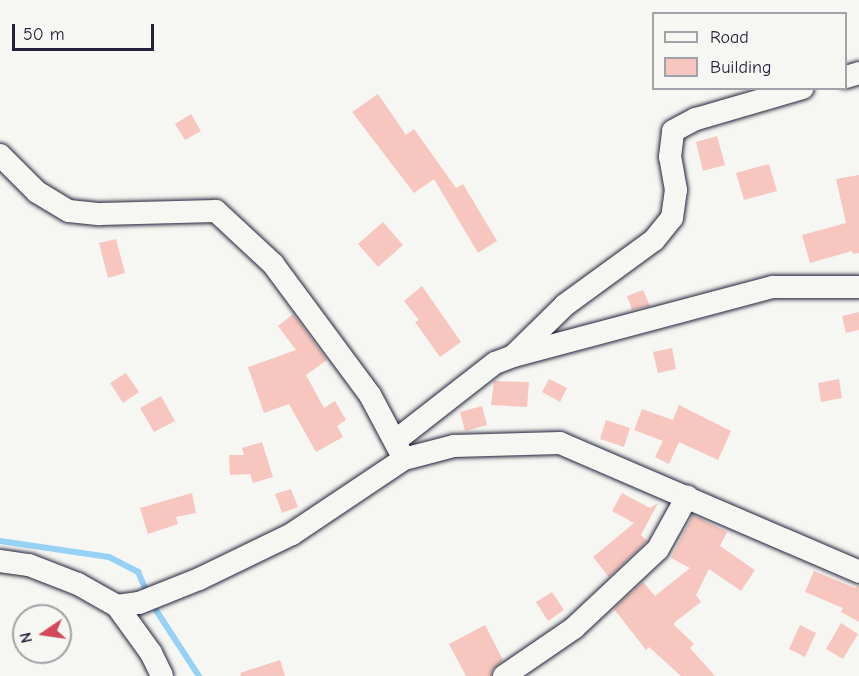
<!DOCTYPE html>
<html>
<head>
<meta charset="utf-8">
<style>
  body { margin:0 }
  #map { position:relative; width:859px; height:676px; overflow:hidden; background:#f6f6f2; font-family:"Comic Neue",sans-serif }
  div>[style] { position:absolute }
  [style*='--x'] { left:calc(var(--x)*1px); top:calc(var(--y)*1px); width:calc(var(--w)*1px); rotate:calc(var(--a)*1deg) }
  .stream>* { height:6px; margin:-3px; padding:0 3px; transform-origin:3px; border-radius:3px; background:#96d1f6 }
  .building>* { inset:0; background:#f7c7bf }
  .roads { filter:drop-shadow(0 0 2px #22223b) drop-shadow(0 0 2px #22223b) }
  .minor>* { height:22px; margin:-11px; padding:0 11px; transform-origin:11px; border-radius:11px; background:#f6f6f2 }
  span { translate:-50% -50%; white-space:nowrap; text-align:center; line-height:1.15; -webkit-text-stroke:5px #f6f6f2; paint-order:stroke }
  .legend { position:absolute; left:652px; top:12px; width:195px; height:78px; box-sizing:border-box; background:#f6f6f2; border:2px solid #a1a1a9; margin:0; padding:8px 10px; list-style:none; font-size:18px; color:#22223b }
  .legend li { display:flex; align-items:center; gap:12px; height:30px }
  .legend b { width:30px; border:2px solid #a1a1a9 }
  .north { position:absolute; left:12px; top:604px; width:60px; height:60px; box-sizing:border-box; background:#f6f6f2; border:2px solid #a1a1a9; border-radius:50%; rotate:257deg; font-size:16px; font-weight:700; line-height:24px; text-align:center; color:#22223b }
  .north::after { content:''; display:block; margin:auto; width:21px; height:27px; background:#d1495b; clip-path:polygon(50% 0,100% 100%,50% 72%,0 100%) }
  .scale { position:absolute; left:12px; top:24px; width:142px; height:27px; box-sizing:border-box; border:3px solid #22223b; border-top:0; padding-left:8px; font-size:18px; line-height:21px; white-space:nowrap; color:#22223b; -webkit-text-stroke:4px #f6f6f2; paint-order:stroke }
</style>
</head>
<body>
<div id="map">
  <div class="stream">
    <div style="--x:0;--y:541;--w:110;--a:8.4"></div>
    <div style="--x:109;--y:557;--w:33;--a:27"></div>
    <div style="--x:138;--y:572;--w:24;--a:66"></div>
    <div style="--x:152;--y:604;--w:86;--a:56.9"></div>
  </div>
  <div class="building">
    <div style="clip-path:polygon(378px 94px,406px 135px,414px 129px,456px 188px,463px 184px,497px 241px,478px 253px,434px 179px,414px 193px,352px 112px)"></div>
    <div style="clip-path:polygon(191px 114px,201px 131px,185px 140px,175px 124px)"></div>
    <div style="clip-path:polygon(717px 136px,725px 165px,703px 171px,696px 142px)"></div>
    <div style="clip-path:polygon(769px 164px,777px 191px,744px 200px,736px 173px)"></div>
    <div style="clip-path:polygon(859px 175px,859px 253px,853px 254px,852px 251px,810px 263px,802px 235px,846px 223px,836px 179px)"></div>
    <div style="clip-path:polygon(383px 222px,403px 245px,378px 267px,358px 244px)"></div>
    <div style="clip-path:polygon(116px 239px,125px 273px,108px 278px,99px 243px)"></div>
    <div style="clip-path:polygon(422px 286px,461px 342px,440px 357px,415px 322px,419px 320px,404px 301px)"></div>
    <div style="clip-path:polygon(643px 290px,650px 306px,632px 310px,627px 296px)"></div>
    <div style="clip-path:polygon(859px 312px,859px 330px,846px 333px,842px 316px)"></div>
    <div style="clip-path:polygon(293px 314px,327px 360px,306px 375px,324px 408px,335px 401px,346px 420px,337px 426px,343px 437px,316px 452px,289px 404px,264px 413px,248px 367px,296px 350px,278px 326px)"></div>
    <div style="clip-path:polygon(672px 348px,676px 369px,658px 373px,653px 352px)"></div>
    <div style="clip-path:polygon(126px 373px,139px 392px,123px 403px,110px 383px)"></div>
    <div style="clip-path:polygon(549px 379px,567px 388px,560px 402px,542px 392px)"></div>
    <div style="clip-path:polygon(839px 379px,842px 398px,821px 402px,818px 383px)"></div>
    <div style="clip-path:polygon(494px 381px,529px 382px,527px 407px,491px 405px)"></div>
    <div style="clip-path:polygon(161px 396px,175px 421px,154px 432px,140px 408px)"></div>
    <div style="clip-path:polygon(679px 405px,731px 431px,718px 460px,679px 442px,669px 464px,655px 457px,663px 441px,634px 430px,642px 409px,673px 420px)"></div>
    <div style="clip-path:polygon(482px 406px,487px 425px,465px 431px,460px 412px)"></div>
    <div style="clip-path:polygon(606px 420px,630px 428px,624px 447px,600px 439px)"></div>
    <div style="clip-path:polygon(262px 442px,273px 477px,253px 483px,250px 474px,230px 475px,229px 455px,244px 455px,242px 448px)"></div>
    <div style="clip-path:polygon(291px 489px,298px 507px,282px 513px,275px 494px)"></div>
    <div style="clip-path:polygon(192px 493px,196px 513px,176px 517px,178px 524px,148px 534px,140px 508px)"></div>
    <div style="clip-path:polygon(622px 493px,650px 508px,658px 503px,641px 535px,647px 541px,609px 577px,593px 557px,634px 523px,612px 511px)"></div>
    <div style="clip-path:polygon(693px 515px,727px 532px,720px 546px,755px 570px,741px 591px,709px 569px,696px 595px,701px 602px,675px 622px,674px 625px,694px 644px,690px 648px,715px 676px,681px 676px,649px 647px,646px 650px,614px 609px,643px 582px,655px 596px,690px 568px,671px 558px)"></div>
    <div style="clip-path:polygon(814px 571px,855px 588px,859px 585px,859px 622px,841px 612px,843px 608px,805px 592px)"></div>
    <div style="clip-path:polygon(552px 592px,564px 610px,548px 621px,536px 602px)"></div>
    <div style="clip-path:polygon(841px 623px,858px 634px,843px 659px,826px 649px)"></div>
    <div style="clip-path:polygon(485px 625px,503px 660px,492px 670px,491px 676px,466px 676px,449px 644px)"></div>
    <div style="clip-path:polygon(800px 625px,816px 633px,805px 657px,789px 649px)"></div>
    <div style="clip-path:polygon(280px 660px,285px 676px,241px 676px,240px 673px)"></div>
  </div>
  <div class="roads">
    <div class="minor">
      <div style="--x:846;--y:77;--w:14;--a:-17"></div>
      <div style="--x:0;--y:155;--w:52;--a:45"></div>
      <div style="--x:37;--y:192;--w:37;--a:31"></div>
      <div style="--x:69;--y:211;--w:31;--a:6"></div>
      <div style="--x:100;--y:214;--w:116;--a:-1.5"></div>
      <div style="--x:216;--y:211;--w:78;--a:42.9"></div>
      <div style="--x:273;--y:264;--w:163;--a:53.5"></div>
      <div style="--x:370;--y:395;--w:72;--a:62"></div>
      <div style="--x:514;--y:355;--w:71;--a:-44.4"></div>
      <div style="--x:565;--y:305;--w:110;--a:-36.1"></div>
      <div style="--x:654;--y:240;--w:28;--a:-51"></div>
      <div style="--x:672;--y:218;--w:28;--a:-82"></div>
      <div style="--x:676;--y:190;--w:34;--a:-100"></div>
      <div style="--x:670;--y:157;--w:26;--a:-83"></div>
      <div style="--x:673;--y:131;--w:26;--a:-28"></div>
      <div style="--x:696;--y:119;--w:111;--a:-16.2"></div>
      <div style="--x:395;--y:441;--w:127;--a:-38"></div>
      <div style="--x:495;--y:363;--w:19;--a:-21"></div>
      <div style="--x:513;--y:356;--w:269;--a:-14.9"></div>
      <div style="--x:773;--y:287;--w:86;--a:0"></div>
      <div style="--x:0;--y:561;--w:29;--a:8"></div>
      <div style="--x:29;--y:565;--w:53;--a:21.2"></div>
      <div style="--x:78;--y:584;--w:45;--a:29.4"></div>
      <div style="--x:117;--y:606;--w:58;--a:54.1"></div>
      <div style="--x:151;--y:653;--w:25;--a:64"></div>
      <div style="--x:117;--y:606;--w:22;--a:-8"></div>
      <div style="--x:139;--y:603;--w:65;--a:-21.8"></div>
      <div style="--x:199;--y:579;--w:103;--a:-25.8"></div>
      <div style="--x:292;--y:534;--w:135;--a:-33.8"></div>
      <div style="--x:404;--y:459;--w:52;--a:-14.6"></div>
      <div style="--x:454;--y:446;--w:106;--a:-1.6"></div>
      <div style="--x:560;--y:443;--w:326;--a:23.3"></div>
      <div style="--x:504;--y:676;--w:85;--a:-34.4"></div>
      <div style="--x:574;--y:628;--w:115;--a:-43.2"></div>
      <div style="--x:658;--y:549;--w:60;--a:-60.9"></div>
    </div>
  </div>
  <ul class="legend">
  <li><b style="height:8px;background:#f6f6f2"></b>Road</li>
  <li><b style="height:16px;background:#f7c7bf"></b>Building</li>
  </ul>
  <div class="north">N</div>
  <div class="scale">50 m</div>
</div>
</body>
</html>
